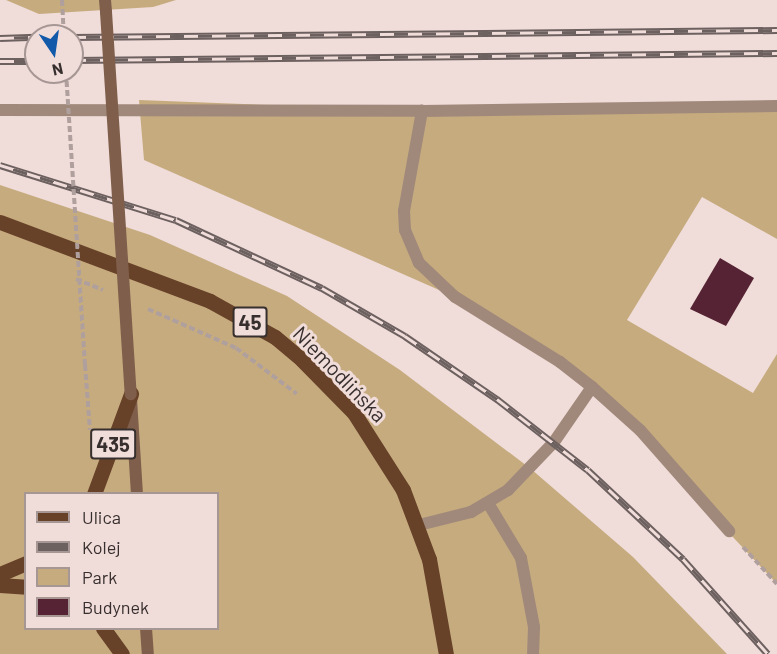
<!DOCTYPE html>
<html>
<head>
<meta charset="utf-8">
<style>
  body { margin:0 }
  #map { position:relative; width:777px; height:654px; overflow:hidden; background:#f0dcd9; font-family:Barlow,sans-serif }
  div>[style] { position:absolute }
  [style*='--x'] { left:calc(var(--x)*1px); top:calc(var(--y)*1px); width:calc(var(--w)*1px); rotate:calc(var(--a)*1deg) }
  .green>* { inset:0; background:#c6ab7f }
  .building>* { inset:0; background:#552334 }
  .path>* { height:4px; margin-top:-2px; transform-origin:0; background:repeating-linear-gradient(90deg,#af9f9d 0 6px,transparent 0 9px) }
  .service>* { height:12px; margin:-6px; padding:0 6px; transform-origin:6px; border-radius:6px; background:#a0897b }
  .minor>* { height:12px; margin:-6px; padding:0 6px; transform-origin:6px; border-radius:6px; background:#a0897b }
  .secondary>* { height:12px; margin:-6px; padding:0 6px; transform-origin:6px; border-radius:6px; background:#7f5f4b }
  .primary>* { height:15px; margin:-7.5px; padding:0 7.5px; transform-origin:7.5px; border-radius:7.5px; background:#674128 }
  .rail>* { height:7px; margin-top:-3.5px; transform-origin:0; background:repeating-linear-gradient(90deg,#f0dcd9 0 14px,#6d6160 0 28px); box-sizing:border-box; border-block:2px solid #6d6160 }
  .path-bridge>* { height:4px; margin-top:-2px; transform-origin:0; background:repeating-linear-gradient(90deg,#af9f9d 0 6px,transparent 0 9px) }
  .secondary-bridge>* { height:12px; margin:-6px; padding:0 6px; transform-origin:6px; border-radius:6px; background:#7f5f4b }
  span { translate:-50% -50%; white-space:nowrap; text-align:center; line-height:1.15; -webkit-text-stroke:6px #f0dcd9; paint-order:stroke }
  .shield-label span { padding:2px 4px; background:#f0dcd9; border:2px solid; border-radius:4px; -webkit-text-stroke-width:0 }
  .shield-label { font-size:20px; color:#372f2e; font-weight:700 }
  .street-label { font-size:21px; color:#372f2e }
  .legend { position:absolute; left:24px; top:492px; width:195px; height:138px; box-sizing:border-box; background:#f0dcd9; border:2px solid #a69795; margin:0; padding:8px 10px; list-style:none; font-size:18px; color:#372f2e }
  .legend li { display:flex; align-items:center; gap:12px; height:30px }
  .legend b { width:30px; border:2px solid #a69795 }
  .north { position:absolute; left:24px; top:24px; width:60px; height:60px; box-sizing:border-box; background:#f0dcd9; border:2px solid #a69795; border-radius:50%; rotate:167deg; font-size:16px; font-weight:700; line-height:24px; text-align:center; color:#372f2e }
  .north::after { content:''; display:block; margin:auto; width:21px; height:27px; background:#1359a9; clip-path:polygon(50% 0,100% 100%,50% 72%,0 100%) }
</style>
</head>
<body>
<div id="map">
  <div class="green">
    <div style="clip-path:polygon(6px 0,176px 0,153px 7px,39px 14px)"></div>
    <div style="clip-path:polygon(139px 100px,422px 111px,777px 106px,777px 239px,702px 197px,627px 320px,753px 393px,777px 354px,777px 584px,592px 387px,455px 297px,144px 160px)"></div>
    <div style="clip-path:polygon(evenodd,0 185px,150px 235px,287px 296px,400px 370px,531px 469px,633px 557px,727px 654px,0 654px,0 185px,26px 494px,218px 494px,218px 628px,26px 628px,26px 494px)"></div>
  </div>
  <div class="building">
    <div style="clip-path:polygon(720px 258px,754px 278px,726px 326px,690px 309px)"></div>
  </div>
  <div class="path">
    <div style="--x:62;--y:0;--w:36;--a:87"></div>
    <div style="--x:76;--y:279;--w:29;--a:22"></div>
    <div style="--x:148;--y:309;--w:96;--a:23.9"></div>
    <div style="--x:236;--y:348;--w:76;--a:37"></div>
    <div style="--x:85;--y:365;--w:65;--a:85.6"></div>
    <div style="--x:743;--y:547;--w:50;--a:47.4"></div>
  </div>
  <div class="service">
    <div style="--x:592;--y:387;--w:64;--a:41.9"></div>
    <div style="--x:640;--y:430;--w:135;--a:48.6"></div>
    <div style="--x:488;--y:503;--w:64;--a:59"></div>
    <div style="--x:521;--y:558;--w:70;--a:79.3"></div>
    <div style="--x:534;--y:627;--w:27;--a:92"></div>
  </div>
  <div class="minor">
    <div style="--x:0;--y:110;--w:422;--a:0.1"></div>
    <div style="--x:419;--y:525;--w:54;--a:-14"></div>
    <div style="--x:471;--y:512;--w:43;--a:-30.7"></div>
    <div style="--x:508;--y:490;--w:66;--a:-46.2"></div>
    <div style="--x:554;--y:442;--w:67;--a:-55.4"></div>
    <div style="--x:592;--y:387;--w:41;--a:-142"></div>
    <div style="--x:560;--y:362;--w:123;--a:-148.2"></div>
    <div style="--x:455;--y:297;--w:50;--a:-136.6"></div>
    <div style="--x:419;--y:263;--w:36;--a:-113"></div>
    <div style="--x:405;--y:230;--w:19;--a:-93"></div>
    <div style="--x:404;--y:211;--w:102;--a:-79.8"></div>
    <div style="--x:422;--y:111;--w:355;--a:-0.8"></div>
  </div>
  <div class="secondary">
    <div style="--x:105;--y:0;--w:12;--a:85"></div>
    <div style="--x:131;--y:399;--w:95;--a:86.4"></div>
    <div style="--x:146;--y:628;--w:26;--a:86"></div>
  </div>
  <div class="primary">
    <div style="--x:0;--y:222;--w:224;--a:20.6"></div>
    <div style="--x:210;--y:301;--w:74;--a:29"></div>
    <div style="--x:275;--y:337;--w:35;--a:40"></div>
    <div style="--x:302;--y:360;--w:74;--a:45.5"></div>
    <div style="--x:354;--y:413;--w:91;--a:57.5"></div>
    <div style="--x:403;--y:490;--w:74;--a:69.4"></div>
    <div style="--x:429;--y:559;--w:97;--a:79.9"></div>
    <div style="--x:94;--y:494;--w:107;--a:-69.7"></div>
    <div style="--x:0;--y:574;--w:28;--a:-23"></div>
    <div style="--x:0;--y:585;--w:26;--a:4"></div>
    <div style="--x:103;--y:628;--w:32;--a:54"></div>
  </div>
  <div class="rail">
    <div style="--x:72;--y:37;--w:705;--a:-0.57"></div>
    <div style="--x:0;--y:38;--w:36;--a:-2"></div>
    <div style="--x:72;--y:60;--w:705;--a:-0.57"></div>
    <div style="--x:0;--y:61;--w:36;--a:0"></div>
    <div style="--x:0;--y:165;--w:184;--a:17.4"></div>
    <div style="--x:176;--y:220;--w:161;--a:25"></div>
    <div style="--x:322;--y:288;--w:96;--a:30"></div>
    <div style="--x:405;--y:336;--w:112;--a:34.4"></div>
    <div style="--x:497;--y:399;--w:115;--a:38"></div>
    <div style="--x:588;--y:470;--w:130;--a:43.1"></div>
    <div style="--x:683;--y:559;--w:127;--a:48.2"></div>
  </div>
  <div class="path-bridge">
    <div style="--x:66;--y:72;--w:294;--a:86.3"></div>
  </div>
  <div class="secondary-bridge">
    <div style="--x:106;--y:12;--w:383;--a:86.3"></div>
  </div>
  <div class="shield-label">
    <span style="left:250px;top:322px">45</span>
    <span style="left:113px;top:444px">435</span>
  </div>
  <div class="street-label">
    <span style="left:340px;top:374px;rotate:46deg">Niemodlińska</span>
  </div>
  <ul class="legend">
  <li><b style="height:8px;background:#674128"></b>Ulica</li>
  <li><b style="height:8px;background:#6d6160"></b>Kolej</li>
  <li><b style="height:16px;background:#c6ab7f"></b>Park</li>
  <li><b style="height:16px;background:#552334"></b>Budynek</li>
  </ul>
  <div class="north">N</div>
</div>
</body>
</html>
